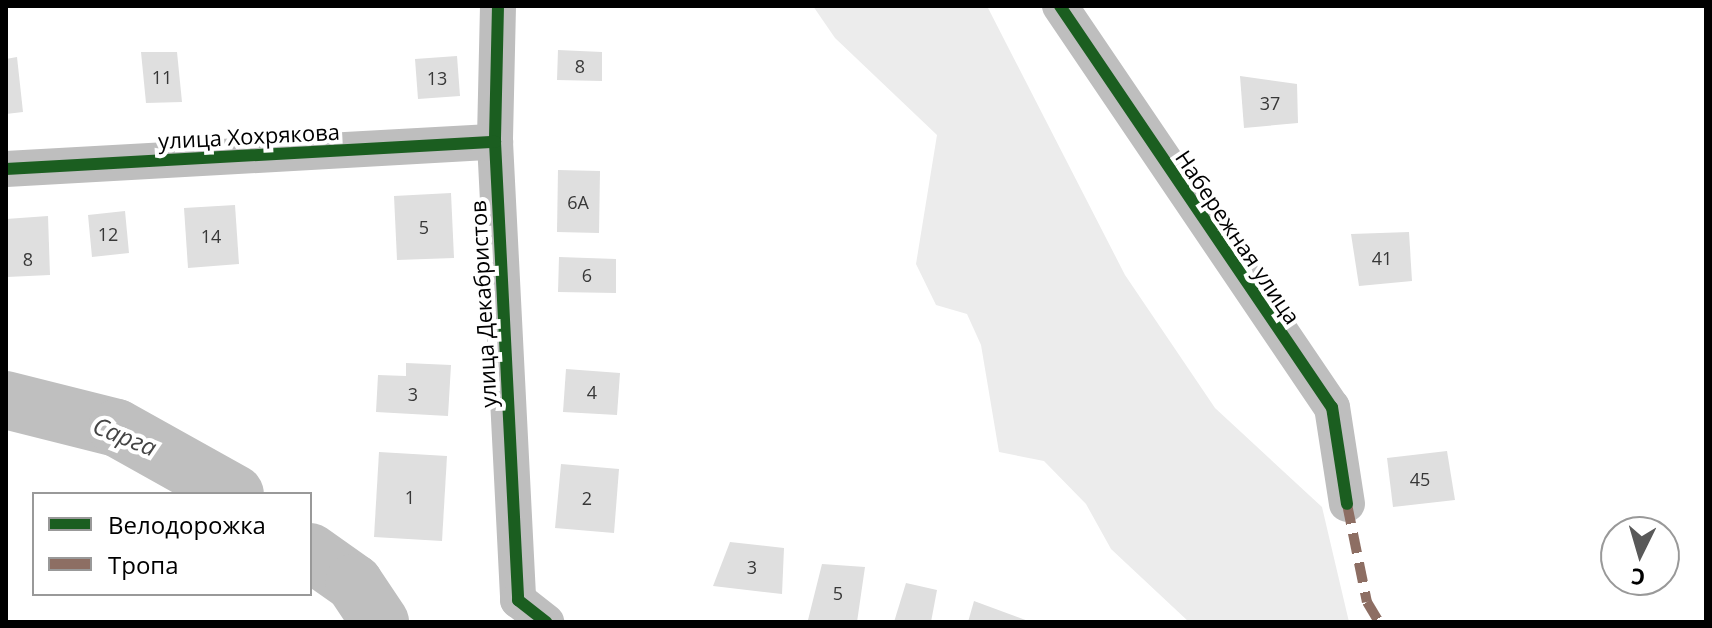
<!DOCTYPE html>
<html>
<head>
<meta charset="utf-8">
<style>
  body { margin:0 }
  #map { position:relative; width:1712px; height:628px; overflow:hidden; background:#fff; font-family:"Open Sans",sans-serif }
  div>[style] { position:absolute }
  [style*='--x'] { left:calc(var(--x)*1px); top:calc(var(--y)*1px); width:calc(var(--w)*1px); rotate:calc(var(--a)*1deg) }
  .green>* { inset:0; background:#ececec }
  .river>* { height:58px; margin:-29px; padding:0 29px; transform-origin:29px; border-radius:29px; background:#bfbfbf }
  .building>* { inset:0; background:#dfdfdf }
  .minor>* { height:36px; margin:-18px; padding:0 18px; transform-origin:18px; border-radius:18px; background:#bebebe }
  .quiet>* { height:10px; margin-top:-5px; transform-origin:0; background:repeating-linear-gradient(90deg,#8d6e63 0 20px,transparent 0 30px) }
  .cycleway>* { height:12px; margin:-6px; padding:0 6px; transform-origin:6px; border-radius:6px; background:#1b5e20 }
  span { translate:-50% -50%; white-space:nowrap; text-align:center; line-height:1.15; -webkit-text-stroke:8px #fff; paint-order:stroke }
  .number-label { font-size:18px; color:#383838 }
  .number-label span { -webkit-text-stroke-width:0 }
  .street-label { font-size:22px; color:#000 }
  .water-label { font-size:24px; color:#444; font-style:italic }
  .frame { position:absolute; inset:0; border:8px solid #000; pointer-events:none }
  .legend { position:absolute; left:32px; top:492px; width:280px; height:104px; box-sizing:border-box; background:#fff; border:2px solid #999; margin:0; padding:10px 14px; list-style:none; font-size:24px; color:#000 }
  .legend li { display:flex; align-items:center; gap:16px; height:40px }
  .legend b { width:40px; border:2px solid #999 }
  .north { position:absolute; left:1600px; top:516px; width:80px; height:80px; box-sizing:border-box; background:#fff; border:2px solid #999; border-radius:50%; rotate:185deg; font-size:22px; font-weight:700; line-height:32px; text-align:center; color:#000 }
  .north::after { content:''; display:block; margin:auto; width:28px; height:36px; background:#595959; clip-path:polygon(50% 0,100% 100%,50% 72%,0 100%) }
</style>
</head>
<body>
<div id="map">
  <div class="green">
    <div style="clip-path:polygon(813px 6px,987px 6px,1125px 275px,1215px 408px,1322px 507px,1349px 622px,1189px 622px,1111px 549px,1086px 504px,1044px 461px,999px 452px,981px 345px,967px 314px,936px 305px,916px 264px,937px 135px,835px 38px)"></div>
  </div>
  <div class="river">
    <div style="--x:6;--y:400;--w:114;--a:14.2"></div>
    <div style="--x:117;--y:428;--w:135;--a:29.2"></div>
    <div style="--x:310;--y:552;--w:54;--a:35.2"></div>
    <div style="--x:354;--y:583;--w:47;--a:56.3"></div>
  </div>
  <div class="building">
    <div style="clip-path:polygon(558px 50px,602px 52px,602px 81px,557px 80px)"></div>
    <div style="clip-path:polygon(141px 52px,177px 52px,182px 102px,146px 103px)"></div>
    <div style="clip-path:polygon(457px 56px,460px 96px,418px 99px,415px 59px)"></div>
    <div style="clip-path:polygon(17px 57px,23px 112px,6px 114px,6px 59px)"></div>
    <div style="clip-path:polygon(1240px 76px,1297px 84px,1298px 123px,1244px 128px)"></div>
    <div style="clip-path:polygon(558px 170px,600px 171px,599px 233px,557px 232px)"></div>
    <div style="clip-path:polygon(451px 193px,454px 258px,397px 260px,394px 196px)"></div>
    <div style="clip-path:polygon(235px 205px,239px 264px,188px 268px,184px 208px)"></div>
    <div style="clip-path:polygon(125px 211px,129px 253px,92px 257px,88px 215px)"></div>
    <div style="clip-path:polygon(48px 216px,50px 275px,7px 277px,6px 219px)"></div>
    <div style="clip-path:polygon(1409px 232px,1412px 281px,1359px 286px,1351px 234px)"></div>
    <div style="clip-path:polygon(559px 257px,616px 259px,616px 293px,558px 292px)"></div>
    <div style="clip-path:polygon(406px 363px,451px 365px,448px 416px,376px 412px,378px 375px,406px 376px)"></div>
    <div style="clip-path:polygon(566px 369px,620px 373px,617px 415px,563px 412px)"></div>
    <div style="clip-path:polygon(1447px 451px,1455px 500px,1393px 507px,1387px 458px)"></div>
    <div style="clip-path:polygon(379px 452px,447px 456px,442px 541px,374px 537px)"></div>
    <div style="clip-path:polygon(561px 464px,619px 469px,614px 533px,555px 528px)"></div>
    <div style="clip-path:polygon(730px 542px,784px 548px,782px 594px,713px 586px)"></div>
    <div style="clip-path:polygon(822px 564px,865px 567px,857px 622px,808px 620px)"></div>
    <div style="clip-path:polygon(906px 583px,937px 590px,931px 622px,894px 622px)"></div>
    <div style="clip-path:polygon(974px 601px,1031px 622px,968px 622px)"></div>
  </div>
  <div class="minor">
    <div style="--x:498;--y:6;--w:136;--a:91.3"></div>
    <div style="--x:495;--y:142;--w:459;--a:87.1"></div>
    <div style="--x:518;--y:600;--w:36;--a:38"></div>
    <div style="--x:1060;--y:6;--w:485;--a:55.9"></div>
    <div style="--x:1332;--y:407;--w:98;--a:81.2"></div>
    <div style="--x:6;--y:169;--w:490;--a:-3.2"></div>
  </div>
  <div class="quiet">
    <div style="--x:1347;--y:504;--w:100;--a:78.5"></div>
    <div style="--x:1367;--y:602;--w:23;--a:59"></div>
  </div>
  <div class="cycleway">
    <div style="--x:498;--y:6;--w:136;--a:91.3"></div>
    <div style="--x:495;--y:142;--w:459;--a:87.1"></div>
    <div style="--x:518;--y:600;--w:36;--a:38"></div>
    <div style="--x:1060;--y:6;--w:485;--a:55.9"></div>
    <div style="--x:1332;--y:407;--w:98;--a:81.2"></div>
    <div style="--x:6;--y:169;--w:490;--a:-3.2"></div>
  </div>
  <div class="number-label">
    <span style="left:580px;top:66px">8</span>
    <span style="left:162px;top:77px">11</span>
    <span style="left:437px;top:78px">13</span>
    <span style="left:1270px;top:103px">37</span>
    <span style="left:578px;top:202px">6А</span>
    <span style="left:424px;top:227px">5</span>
    <span style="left:108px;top:234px">12</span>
    <span style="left:211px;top:236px">14</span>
    <span style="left:1382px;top:258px">41</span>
    <span style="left:28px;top:259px">8</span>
    <span style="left:587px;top:275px">6</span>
    <span style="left:592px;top:392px">4</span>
    <span style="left:413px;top:394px">3</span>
    <span style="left:1420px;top:479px">45</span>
    <span style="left:410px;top:497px">1</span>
    <span style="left:587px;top:498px">2</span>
    <span style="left:752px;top:567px">3</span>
    <span style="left:838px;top:593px">5</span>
  </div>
  <div class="street-label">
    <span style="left:249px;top:136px;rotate:-3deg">улица Хохрякова</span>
    <span style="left:1238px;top:237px;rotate:56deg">Набережная улица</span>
    <span style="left:483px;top:304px;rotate:-93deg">улица Декабристов</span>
  </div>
  <div class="water-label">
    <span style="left:125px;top:436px;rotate:22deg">Сарга</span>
  </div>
  <div class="frame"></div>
  <ul class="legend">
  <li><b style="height:10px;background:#1b5e20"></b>Велодорожка</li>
  <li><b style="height:10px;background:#8d6e63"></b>Тропа</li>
  </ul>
  <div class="north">С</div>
</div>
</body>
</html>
